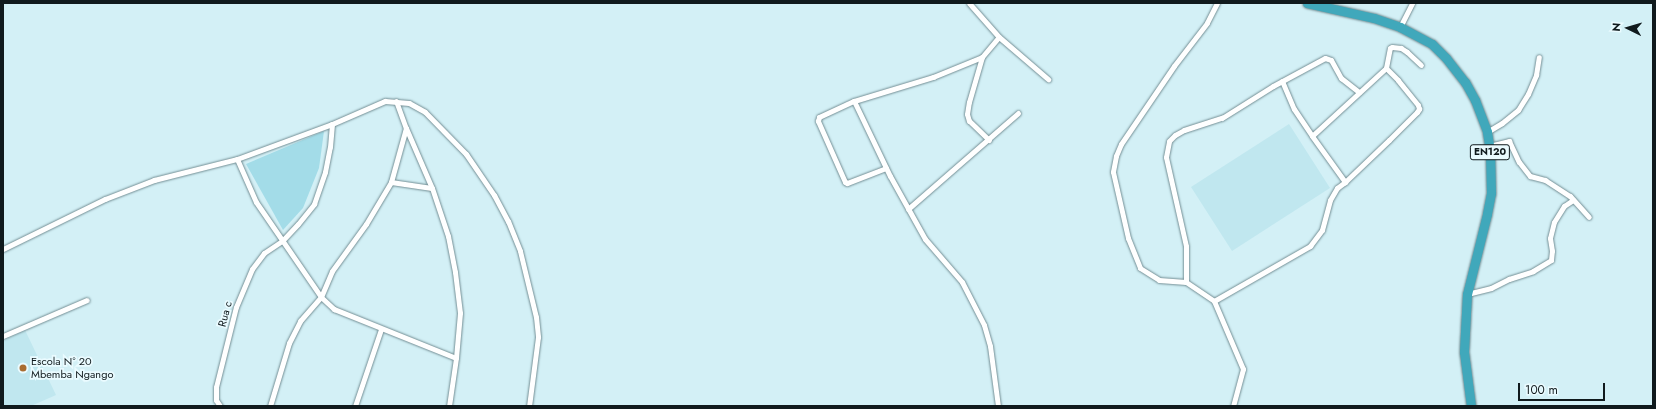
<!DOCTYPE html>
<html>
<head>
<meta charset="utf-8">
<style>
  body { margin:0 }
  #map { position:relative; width:1656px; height:409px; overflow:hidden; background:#d3f0f6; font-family:Jost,sans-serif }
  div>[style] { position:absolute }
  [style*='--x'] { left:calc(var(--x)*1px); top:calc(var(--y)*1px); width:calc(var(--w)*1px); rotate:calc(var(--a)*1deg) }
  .built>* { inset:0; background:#c0e7ef }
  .green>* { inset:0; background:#a3dce8 }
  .roads { filter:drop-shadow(0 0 1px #738e94) drop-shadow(0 0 1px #738e94) }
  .street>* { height:5px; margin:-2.5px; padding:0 2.5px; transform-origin:2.5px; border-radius:2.5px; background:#fff }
  .highway>* { height:9px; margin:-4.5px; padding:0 4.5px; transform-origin:4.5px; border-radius:4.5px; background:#40a8bb }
  .dots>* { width:11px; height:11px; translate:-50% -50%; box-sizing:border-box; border:2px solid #eafbff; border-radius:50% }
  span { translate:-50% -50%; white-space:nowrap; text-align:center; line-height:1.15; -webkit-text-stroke:3.5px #eafbff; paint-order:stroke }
  .shield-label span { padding:1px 3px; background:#eafbff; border:1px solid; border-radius:3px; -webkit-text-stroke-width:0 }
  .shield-label { font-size:10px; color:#101a1d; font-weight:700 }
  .street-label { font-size:11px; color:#101a1d }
  .poi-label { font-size:11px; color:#101a1d }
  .left { translate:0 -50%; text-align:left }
  .frame { position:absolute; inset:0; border:4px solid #101a1d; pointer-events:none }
  .north { position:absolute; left:1608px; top:8px; width:40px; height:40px; -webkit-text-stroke:3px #eafbff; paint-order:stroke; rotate:275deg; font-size:11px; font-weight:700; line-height:16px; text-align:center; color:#101a1d }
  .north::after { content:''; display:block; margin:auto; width:14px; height:18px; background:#101a1d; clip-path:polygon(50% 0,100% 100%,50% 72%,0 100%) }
  .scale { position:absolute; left:1518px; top:383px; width:87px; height:18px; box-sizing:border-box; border:2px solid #101a1d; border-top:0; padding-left:5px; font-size:12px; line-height:14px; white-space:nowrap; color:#101a1d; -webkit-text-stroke:3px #eafbff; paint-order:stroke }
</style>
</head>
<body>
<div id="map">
  <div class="built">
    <div style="clip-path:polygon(1289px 124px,1330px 188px,1232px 251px,1191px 187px)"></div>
    <div style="clip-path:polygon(25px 330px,56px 395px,31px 406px,3px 406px,3px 341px)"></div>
  </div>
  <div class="green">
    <div style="clip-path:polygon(324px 131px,319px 168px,303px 208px,283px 230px,246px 164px)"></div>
  </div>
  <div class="roads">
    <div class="street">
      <div style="--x:969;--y:3;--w:45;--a:48.6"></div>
      <div style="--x:999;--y:37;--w:65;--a:40.6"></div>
      <div style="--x:1217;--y:3;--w:22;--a:117"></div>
      <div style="--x:1207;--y:23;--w:54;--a:127.5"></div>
      <div style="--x:1174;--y:66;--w:94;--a:124.2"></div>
      <div style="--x:1121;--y:144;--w:13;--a:113"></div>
      <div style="--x:1116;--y:156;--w:16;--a:101"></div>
      <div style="--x:1113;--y:172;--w:68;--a:77.2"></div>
      <div style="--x:1128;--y:238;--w:32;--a:68"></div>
      <div style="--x:1140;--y:268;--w:22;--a:32"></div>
      <div style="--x:1159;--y:280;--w:27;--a:4"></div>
      <div style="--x:1186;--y:282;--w:34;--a:34"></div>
      <div style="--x:1214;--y:301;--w:74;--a:66.9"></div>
      <div style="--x:1243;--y:369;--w:38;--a:105"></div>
      <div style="--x:1400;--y:27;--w:27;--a:-63"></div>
      <div style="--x:1386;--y:68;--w:20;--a:-79"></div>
      <div style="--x:1390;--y:48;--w:2;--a:-27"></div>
      <div style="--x:1392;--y:47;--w:9;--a:6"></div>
      <div style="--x:1401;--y:48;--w:7;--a:34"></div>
      <div style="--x:1407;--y:52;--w:19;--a:43"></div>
      <div style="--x:1282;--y:81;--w:30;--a:67"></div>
      <div style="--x:1294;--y:109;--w:32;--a:56"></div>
      <div style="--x:396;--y:101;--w:29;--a:70"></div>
      <div style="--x:406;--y:128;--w:65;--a:66.6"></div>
      <div style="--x:432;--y:188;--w:51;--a:71.6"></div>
      <div style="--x:448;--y:236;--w:37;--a:79"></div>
      <div style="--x:455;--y:272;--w:41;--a:83"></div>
      <div style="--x:460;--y:313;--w:45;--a:95.1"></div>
      <div style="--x:456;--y:358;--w:49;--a:98.3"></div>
      <div style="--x:854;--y:101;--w:83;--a:64.4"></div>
      <div style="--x:890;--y:176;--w:72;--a:60.9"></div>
      <div style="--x:925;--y:239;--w:57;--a:49.3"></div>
      <div style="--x:962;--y:282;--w:48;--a:62.9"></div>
      <div style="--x:984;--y:325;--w:22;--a:74"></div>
      <div style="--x:990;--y:346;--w:61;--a:82.4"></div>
      <div style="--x:1487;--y:132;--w:17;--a:-31"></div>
      <div style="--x:1502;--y:123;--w:21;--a:-39"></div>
      <div style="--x:1518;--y:110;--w:19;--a:-58"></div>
      <div style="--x:1528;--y:94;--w:21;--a:-67"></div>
      <div style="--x:1536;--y:75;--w:18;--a:-81"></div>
      <div style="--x:989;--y:140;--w:28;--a:-136"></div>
      <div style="--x:969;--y:121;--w:7;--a:-106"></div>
      <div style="--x:967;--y:114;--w:12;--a:-81"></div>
      <div style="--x:969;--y:102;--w:47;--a:-73.9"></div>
      <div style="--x:982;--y:57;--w:26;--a:-50"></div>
      <div style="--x:1489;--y:146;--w:21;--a:-14"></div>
      <div style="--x:1509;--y:141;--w:23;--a:65"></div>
      <div style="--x:1519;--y:162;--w:18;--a:52"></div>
      <div style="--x:1530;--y:176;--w:16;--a:15"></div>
      <div style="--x:1545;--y:180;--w:30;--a:33"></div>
      <div style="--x:1570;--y:196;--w:28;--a:48"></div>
      <div style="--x:237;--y:159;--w:47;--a:66.2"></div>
      <div style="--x:256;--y:202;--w:115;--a:55.6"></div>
      <div style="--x:321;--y:297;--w:18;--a:43"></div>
      <div style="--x:334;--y:309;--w:131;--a:21.9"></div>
      <div style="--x:886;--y:168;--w:42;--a:159"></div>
      <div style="--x:847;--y:183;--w:2;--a:-153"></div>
      <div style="--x:845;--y:182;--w:67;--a:-113.9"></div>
      <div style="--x:818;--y:121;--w:4;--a:-76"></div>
      <div style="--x:819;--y:117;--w:38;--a:-25"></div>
      <div style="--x:854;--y:101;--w:83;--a:-16.9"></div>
      <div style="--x:933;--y:77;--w:53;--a:-22.2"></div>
      <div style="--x:391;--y:182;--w:41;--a:8.3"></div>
      <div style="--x:908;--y:209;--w:146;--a:-41.1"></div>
      <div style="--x:3;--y:249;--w:114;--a:-26.1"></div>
      <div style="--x:105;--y:199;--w:53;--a:-21.2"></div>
      <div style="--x:154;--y:180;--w:86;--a:-14.2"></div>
      <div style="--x:237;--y:159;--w:101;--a:-20.2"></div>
      <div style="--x:332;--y:124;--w:58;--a:-23.5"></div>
      <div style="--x:385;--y:101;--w:24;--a:5"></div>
      <div style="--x:409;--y:103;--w:18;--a:29"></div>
      <div style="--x:425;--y:112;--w:59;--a:45.7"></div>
      <div style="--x:466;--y:154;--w:50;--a:55.7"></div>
      <div style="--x:494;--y:195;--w:30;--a:62"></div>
      <div style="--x:508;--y:221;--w:32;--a:68"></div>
      <div style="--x:520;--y:251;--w:68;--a:76.4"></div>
      <div style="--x:536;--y:317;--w:20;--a:84"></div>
      <div style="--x:538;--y:337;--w:70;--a:97.4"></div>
      <div style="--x:1186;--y:282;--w:36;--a:-90"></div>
      <div style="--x:1186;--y:246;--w:91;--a:-102.7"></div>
      <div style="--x:1166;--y:157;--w:16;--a:-79"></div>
      <div style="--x:1169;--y:141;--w:8;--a:-45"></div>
      <div style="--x:1175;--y:135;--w:10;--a:-29"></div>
      <div style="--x:1184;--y:130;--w:40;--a:-18"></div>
      <div style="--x:1222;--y:118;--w:60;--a:-32.1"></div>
      <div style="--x:1273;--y:86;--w:59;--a:-28.3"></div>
      <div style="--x:1325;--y:58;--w:6;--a:18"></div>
      <div style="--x:1331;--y:60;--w:21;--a:61"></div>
      <div style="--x:1341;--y:78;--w:23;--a:38"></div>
      <div style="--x:1467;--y:294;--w:25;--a:-14"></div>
      <div style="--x:1491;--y:288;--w:20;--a:-27"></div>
      <div style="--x:1509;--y:279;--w:25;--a:-18"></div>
      <div style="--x:1533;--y:271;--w:21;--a:-31"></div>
      <div style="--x:1551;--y:260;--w:9;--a:-84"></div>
      <div style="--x:1552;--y:251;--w:13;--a:-99"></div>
      <div style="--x:1550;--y:238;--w:16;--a:-76"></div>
      <div style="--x:1554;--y:222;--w:19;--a:-58"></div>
      <div style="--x:1564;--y:206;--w:11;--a:-34"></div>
      <div style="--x:1214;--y:301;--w:111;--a:-29.8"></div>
      <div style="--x:1310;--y:246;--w:20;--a:-53"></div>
      <div style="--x:1322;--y:230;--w:31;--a:-75"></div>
      <div style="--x:1330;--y:200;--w:14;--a:-60"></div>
      <div style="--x:1337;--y:188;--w:10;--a:-37"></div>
      <div style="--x:1345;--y:182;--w:61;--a:-43.7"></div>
      <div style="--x:1389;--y:140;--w:40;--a:-45"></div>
      <div style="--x:1417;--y:112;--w:4;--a:-56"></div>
      <div style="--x:1419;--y:109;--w:4;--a:-104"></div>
      <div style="--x:1418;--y:105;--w:32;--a:-129"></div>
      <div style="--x:1398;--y:80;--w:17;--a:-135"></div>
      <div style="--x:1386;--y:68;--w:100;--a:137.4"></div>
      <div style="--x:1312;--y:136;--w:57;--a:54.3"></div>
      <div style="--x:3;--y:336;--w:91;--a:-23.2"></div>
      <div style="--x:220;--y:406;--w:7;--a:-124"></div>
      <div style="--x:216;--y:400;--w:13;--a:-90"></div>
      <div style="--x:216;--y:387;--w:82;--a:-76"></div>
      <div style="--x:236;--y:307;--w:41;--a:-67.2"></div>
      <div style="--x:252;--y:269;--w:20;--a:-53"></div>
      <div style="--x:264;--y:253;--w:22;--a:-34"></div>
      <div style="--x:282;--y:241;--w:23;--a:-47"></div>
      <div style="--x:298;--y:224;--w:26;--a:-51"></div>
      <div style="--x:314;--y:204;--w:34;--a:-71"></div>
      <div style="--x:325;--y:172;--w:25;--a:-79"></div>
      <div style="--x:330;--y:147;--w:23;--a:-85"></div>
      <div style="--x:270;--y:406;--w:66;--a:-73.2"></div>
      <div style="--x:289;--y:343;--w:25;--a:-63"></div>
      <div style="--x:300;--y:321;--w:32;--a:-49"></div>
      <div style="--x:321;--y:297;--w:28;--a:-67"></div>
      <div style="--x:332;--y:271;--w:58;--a:-54.1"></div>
      <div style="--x:366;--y:224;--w:49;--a:-59.2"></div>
      <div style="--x:391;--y:182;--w:56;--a:-74.5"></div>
      <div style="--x:355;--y:406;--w:81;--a:-71.3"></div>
    </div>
    <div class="highway">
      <div style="--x:1307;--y:3;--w:69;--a:12.6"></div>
      <div style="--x:1374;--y:18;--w:28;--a:19"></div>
      <div style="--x:1400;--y:27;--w:36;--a:28"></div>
      <div style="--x:1432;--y:44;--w:20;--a:45"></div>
      <div style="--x:1446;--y:58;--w:31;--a:52"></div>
      <div style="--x:1465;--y:82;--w:21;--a:61"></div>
      <div style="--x:1475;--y:100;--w:34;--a:69"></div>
      <div style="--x:1487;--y:132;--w:18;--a:81"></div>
      <div style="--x:1490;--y:150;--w:43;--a:88.7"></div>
      <div style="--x:1491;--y:193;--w:21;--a:101"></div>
      <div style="--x:1487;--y:214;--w:82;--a:104"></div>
      <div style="--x:1467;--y:294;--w:58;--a:93"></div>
      <div style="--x:1464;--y:352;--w:54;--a:82.6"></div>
    </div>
  </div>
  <div class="dots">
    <div style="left:23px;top:368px;background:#a96c30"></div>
  </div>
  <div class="shield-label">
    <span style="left:1490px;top:152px">EN120</span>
  </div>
  <div class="street-label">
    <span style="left:225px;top:314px;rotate:-75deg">Rua c</span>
  </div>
  <div class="poi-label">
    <span class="left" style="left:31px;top:368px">Escola N° 20<br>Mbemba Ngango</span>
  </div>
  <div class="frame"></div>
  <div class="north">N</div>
  <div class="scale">100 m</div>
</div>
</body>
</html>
